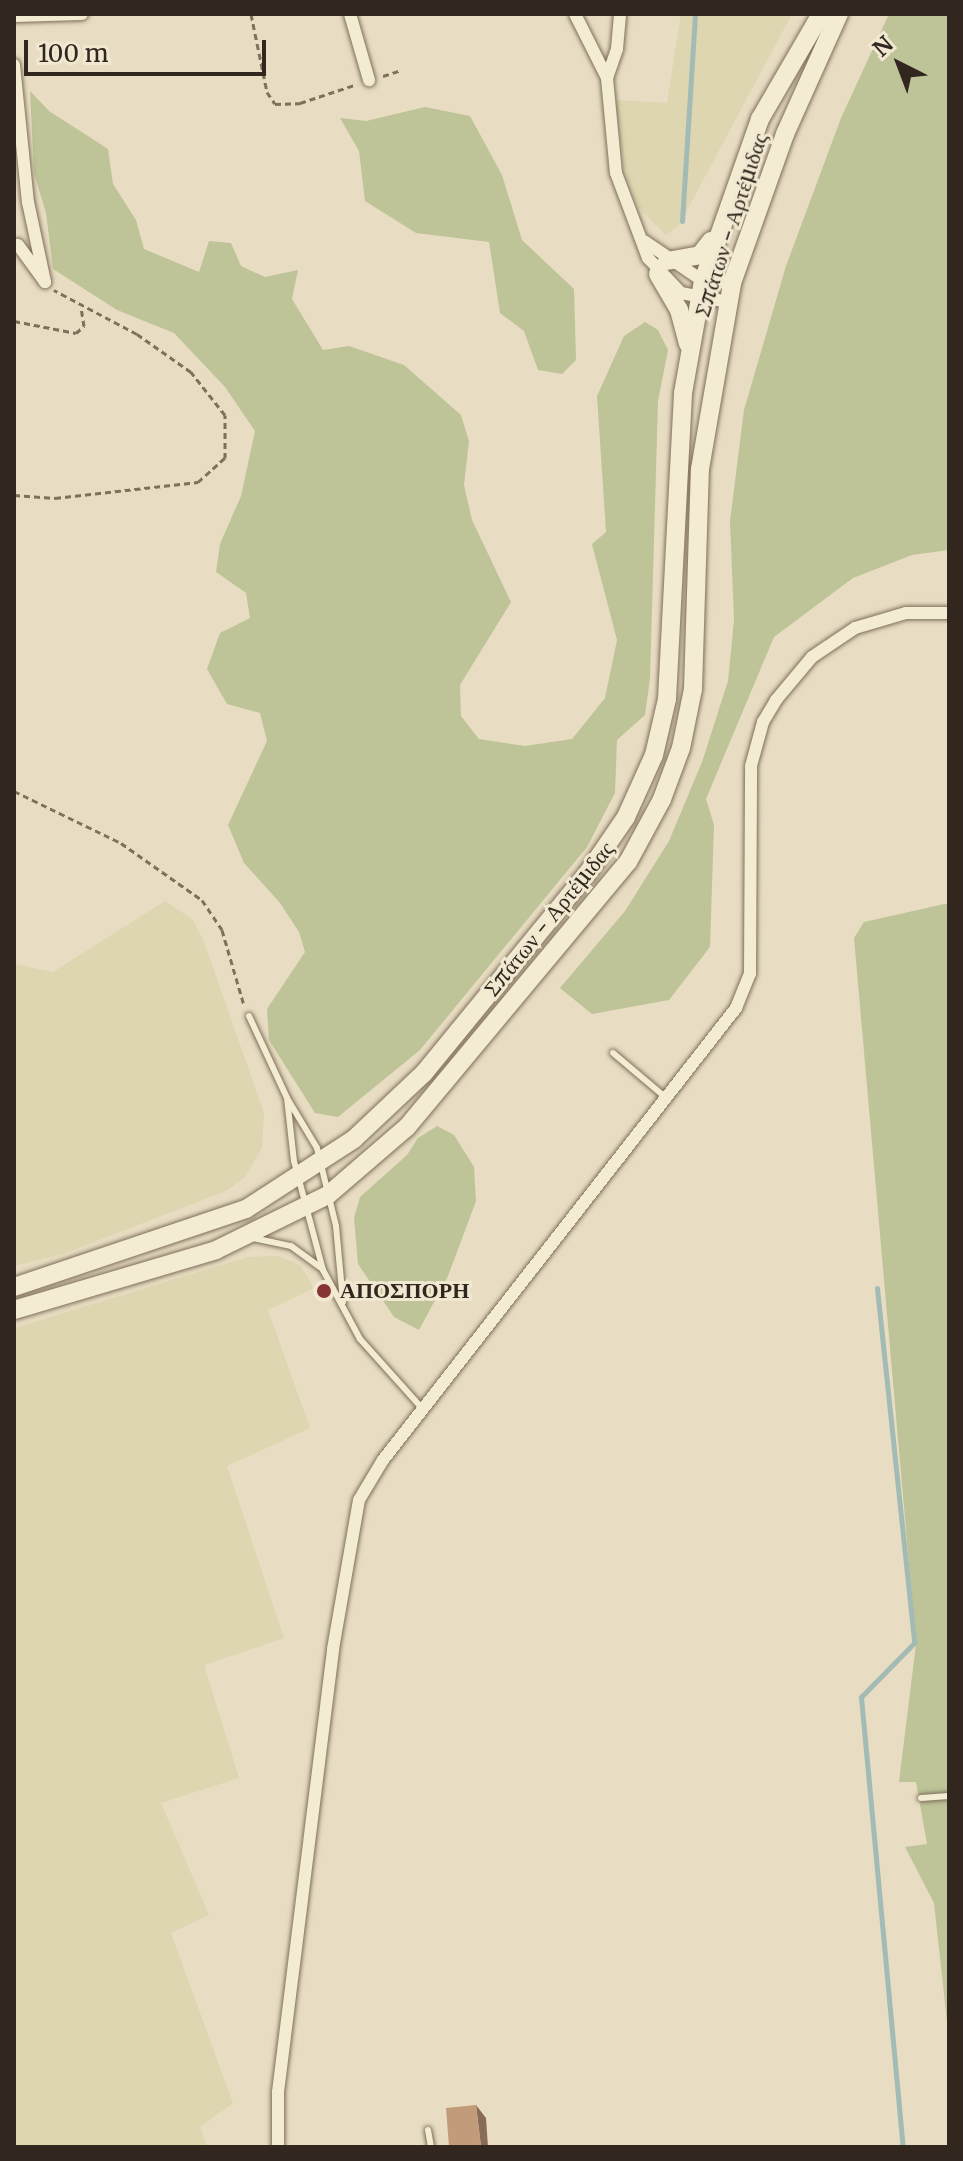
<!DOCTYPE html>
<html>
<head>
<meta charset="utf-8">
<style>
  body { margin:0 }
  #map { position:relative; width:963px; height:2161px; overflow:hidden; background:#e8ddc2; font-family:Merriweather,serif }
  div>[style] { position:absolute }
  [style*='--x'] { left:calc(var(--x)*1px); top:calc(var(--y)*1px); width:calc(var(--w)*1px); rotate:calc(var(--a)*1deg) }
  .farmland>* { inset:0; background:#ddd6b0 }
  .green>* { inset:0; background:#bec497 }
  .stream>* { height:5px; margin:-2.5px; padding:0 2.5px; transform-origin:2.5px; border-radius:2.5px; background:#a3bbb5 }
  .path>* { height:3px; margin-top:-1.5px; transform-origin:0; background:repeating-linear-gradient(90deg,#7f6f5b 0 6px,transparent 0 10px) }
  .roads { filter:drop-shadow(0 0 2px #7f6f5b) drop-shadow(0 0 2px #7f6f5b) }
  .lane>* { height:6px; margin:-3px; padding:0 3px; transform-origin:3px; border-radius:3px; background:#f4ebd3 }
  .street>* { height:12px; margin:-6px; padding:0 6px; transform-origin:6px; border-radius:6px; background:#f4ebd3 }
  .secondary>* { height:18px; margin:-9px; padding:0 9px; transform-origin:9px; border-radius:9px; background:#f4ebd3 }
  .shaded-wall>* { inset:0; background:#886c56 }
  .building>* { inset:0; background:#c29b7b }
  .dots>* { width:22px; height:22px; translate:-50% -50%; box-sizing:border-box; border:4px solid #f0e8d0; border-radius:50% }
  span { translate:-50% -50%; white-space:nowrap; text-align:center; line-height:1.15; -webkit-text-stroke:6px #f0e8d0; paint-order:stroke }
  .street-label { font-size:22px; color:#31271e }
  .poi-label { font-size:22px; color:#31271e; font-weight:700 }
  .left { translate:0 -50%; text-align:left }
  .frame { position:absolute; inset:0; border:16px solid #31271e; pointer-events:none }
  .north { position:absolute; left:859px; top:24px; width:80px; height:80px; -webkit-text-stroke:6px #f0e8d0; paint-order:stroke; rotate:318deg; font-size:22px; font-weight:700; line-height:32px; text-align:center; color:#31271e }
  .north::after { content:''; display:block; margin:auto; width:28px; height:36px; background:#31271e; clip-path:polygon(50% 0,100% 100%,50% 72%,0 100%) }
  .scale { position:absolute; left:24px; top:40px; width:242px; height:36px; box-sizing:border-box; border:4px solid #31271e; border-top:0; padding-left:10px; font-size:24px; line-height:28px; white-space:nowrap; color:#31271e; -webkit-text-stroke:6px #f0e8d0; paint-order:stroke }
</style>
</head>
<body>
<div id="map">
  <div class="farmland">
    <div style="clip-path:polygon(681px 14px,792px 14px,691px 203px,678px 226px,666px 235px,639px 208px,625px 173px,615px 100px,667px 103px)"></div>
    <div style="clip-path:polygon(165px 901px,192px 919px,203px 939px,264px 1113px,262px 1148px,245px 1177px,226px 1191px,63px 1254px,14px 1266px,14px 964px,53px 972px)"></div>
    <div style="clip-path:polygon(278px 1256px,300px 1265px,314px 1288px,268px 1310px,310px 1428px,227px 1466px,284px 1638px,204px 1665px,239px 1778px,161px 1803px,209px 1915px,171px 1933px,233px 2103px,200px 2127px,207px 2147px,14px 2147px,14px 1328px,248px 1257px)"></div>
  </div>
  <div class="green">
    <div style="clip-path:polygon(889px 14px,949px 14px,949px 550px,912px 555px,853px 578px,774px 637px,706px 799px,714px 825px,710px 947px,669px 1000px,592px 1014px,560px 988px,625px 911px,669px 841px,702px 762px,728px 681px,734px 620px,730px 521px,744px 410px,786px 266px,841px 118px)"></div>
    <div style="clip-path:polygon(30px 91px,49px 111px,108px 149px,113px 184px,136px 220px,144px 249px,199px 272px,209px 241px,231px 243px,241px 266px,265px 277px,298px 270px,292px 299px,323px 350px,349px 346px,404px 365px,461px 415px,469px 441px,464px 485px,472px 520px,511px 602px,460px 685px,461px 716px,479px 739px,525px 746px,572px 739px,605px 698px,617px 640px,592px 544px,606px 532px,597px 396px,624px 336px,645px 322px,658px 330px,668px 350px,658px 401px,650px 679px,645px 715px,617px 740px,615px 793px,587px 847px,420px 1050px,338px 1117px,315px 1113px,269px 1040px,267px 1009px,305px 952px,299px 932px,280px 903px,244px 863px,228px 825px,267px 741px,260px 713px,227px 704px,207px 669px,220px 633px,250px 618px,246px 593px,216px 572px,220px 544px,241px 496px,255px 431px,225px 387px,174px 333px,117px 310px,53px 269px,46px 213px,34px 173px)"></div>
    <div style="clip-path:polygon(425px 107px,470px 116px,502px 175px,522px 240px,574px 289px,576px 360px,562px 374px,538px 370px,524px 331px,500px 313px,489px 242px,416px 233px,365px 201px,359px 151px,340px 118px,366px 121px)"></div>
    <div style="clip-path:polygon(949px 903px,949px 2040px,934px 1903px,905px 1847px,927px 1844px,916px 1782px,899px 1782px,916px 1644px,854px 938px,864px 922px)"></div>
    <div style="clip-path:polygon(437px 1126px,454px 1135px,474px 1167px,476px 1201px,448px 1276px,419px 1330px,394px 1317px,358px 1264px,354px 1218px,360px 1197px,407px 1155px,418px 1138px)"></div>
  </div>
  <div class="stream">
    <div style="--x:682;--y:221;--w:207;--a:-86.4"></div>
    <div style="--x:877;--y:1288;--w:357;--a:84"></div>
    <div style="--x:914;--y:1643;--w:76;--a:134.5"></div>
    <div style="--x:861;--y:1697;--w:452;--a:84.7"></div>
  </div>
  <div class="path">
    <div style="--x:251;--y:14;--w:80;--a:78.4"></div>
    <div style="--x:267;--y:92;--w:14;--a:56"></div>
    <div style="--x:275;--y:104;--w:25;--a:-2"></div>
    <div style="--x:300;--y:103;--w:60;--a:-18.4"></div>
    <div style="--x:383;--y:76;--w:19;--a:-18"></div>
    <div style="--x:14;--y:321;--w:63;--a:11"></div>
    <div style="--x:76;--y:333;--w:11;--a:-41"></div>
    <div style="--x:84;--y:326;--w:19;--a:-99"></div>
    <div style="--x:14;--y:495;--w:41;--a:4.2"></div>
    <div style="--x:55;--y:498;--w:144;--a:-6.4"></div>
    <div style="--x:198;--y:482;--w:36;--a:-42"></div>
    <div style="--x:225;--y:458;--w:43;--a:-90"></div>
    <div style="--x:225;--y:415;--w:55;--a:-128.3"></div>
    <div style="--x:191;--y:372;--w:66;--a:-144.9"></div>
    <div style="--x:137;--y:334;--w:94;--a:-152.1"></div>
    <div style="--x:14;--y:791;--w:119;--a:25.9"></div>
    <div style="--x:121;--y:843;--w:99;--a:35.1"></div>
    <div style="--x:202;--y:900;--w:36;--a:56"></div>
    <div style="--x:222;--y:930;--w:78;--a:73.7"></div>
  </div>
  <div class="roads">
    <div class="lane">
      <div style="--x:249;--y:1016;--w:90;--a:65.1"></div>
      <div style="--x:287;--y:1098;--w:58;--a:59"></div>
      <div style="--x:317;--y:1148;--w:80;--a:76.3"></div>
      <div style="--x:336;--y:1226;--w:76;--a:84.7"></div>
      <div style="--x:613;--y:1053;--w:68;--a:40.2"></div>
      <div style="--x:287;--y:1098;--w:63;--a:83.7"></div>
      <div style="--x:294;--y:1161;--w:113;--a:75.1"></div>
      <div style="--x:323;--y:1270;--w:78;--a:61.8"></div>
      <div style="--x:360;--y:1339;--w:93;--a:48.1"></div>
      <div style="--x:253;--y:1238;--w:39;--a:12"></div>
      <div style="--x:291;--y:1246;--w:37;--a:36"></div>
      <div style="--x:921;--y:1798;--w:28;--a:-4"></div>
      <div style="--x:428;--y:2130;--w:17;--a:80"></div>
    </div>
    <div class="street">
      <div style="--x:350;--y:14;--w:69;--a:73.9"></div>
      <div style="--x:575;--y:14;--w:72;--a:63.4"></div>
      <div style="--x:607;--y:78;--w:95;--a:84.6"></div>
      <div style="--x:616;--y:173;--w:91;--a:69.4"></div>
      <div style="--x:648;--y:258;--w:48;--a:46.7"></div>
      <div style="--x:681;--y:293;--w:48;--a:10.8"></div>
      <div style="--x:14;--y:16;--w:68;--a:-1.7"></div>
      <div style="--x:14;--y:65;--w:138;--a:84.2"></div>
      <div style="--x:28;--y:202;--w:82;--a:78"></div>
      <div style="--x:45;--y:282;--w:46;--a:-126.1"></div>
      <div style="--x:607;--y:78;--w:31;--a:-71"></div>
      <div style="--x:617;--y:49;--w:35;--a:-85"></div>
      <div style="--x:644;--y:241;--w:71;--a:34.1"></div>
      <div style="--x:703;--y:281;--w:29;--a:4"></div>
      <div style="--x:278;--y:2147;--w:55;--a:-90"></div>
      <div style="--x:278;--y:2092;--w:446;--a:-82.9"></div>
      <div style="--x:333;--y:1649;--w:151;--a:-80.1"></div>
      <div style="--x:359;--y:1500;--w:47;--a:-59"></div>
      <div style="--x:383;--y:1460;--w:574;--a:-52.01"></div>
      <div style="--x:736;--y:1008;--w:37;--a:-68"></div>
      <div style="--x:750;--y:974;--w:208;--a:-89.7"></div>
      <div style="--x:751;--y:766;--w:46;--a:-74.7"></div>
      <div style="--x:763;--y:722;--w:26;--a:-59"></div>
      <div style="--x:776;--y:700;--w:56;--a:-50.1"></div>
      <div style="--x:812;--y:657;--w:52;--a:-34"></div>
      <div style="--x:855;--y:628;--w:53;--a:-16.4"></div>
      <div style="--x:906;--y:613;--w:43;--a:0"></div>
    </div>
    <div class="secondary">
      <div style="--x:667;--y:261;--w:34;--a:-10"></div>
      <div style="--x:700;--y:255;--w:18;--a:-52"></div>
      <div style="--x:658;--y:274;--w:42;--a:59.7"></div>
      <div style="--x:679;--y:310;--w:35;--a:75"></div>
      <div style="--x:14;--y:1287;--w:245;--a:-18.6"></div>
      <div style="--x:246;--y:1209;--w:129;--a:-32.9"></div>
      <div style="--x:354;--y:1139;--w:96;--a:-43.3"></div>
      <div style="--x:424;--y:1073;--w:257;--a:-50.7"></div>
      <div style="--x:587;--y:874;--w:69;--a:-55.6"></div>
      <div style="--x:626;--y:817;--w:68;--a:-65.7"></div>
      <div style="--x:654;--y:755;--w:57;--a:-76.9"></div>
      <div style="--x:667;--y:699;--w:306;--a:-87"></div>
      <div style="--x:683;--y:393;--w:114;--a:-79.9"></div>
      <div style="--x:703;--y:281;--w:172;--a:-70.6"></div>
      <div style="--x:760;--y:119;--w:121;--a:-59.8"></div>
      <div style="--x:14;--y:1310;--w:211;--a:-16.5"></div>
      <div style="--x:216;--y:1250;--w:125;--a:-26.2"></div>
      <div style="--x:328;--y:1195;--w:104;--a:-40.7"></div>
      <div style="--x:407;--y:1127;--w:345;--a:-50.2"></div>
      <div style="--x:628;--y:862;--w:72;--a:-61.6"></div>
      <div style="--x:662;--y:799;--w:54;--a:-69.6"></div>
      <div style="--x:681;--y:748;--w:60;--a:-78.5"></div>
      <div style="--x:693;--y:689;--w:220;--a:-88.2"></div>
      <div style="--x:700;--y:469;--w:189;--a:-80.2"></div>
      <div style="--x:732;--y:283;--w:158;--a:-70.4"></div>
      <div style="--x:785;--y:134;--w:132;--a:-65.8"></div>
    </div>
  </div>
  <div class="shaded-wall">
    <div style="clip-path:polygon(476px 2105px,486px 2118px,488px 2147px,481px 2147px)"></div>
  </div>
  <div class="building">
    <div style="clip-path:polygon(476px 2105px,481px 2147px,449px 2147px,446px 2108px)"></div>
  </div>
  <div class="dots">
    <div style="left:324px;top:1291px;background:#873432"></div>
  </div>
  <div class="street-label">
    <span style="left:731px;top:225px;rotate:-72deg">Σπάτων - Αρτέμιδας</span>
    <span style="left:549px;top:919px;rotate:-51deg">Σπάτων - Αρτέμιδας</span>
  </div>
  <div class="poi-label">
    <span class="left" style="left:340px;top:1291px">ΑΠΟΣΠΟΡΗ</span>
  </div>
  <div class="frame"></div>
  <div class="north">N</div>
  <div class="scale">100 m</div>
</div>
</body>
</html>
